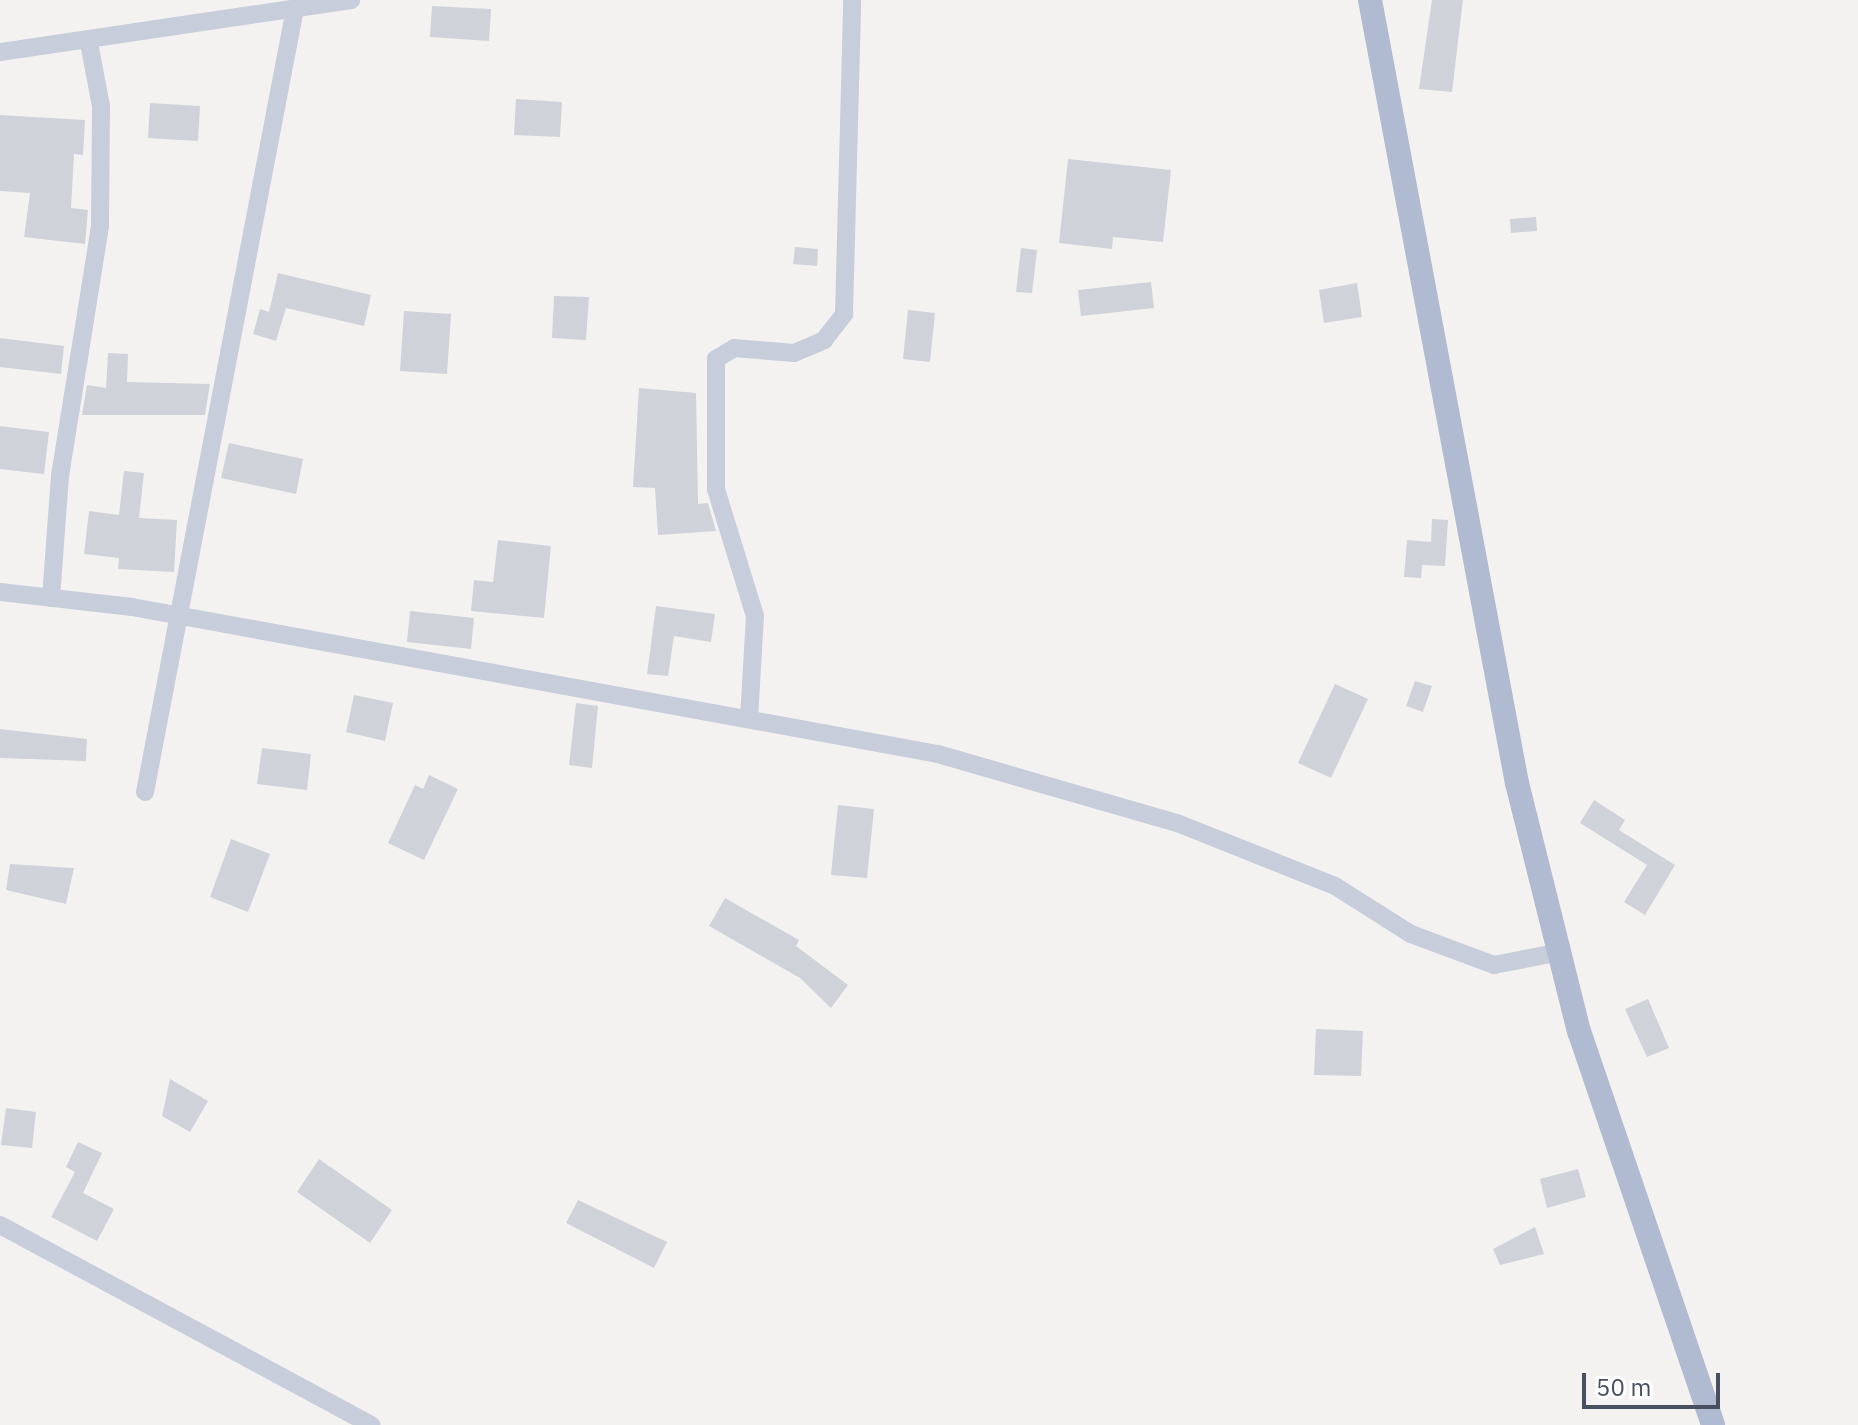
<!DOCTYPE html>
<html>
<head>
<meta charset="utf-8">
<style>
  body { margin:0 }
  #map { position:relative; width:1858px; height:1425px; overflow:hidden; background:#f4f2f1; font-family:"IBM Plex Sans",sans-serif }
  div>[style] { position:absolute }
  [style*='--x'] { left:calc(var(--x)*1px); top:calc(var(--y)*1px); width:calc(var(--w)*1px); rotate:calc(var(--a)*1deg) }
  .building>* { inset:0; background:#d0d2d9 }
  .minor>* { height:18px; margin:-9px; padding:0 9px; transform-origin:9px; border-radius:9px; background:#c7cdda }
  .major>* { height:24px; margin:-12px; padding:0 12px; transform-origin:12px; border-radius:12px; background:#b0bad1 }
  span { translate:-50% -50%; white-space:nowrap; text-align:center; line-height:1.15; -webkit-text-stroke:8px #fff; paint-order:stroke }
  .scale { position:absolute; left:1582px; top:1373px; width:138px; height:36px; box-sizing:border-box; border:4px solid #485060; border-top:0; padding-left:10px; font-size:24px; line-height:28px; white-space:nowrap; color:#485060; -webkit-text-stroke:6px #fff; paint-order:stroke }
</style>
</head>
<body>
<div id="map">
  <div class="building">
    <div style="clip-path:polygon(1432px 0,1463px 0,1452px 92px,1419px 89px)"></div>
    <div style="clip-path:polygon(432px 6px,491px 9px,489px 41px,430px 37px)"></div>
    <div style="clip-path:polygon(516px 99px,562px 102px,560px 137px,514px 135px)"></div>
    <div style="clip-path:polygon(150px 103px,200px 106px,198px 141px,148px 138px)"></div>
    <div style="clip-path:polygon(0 115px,85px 120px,83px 155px,74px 154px,71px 208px,88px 210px,85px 244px,24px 237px,30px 193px,0 191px)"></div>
    <div style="clip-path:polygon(1068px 159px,1171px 170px,1163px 242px,1113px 237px,1112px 249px,1059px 243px)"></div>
    <div style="clip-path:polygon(1536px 217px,1537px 231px,1511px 233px,1510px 219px)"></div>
    <div style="clip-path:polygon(795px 247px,818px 249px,817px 266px,793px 264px)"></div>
    <div style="clip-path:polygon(1021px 248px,1037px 250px,1032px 293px,1016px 292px)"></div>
    <div style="clip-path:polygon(278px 273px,371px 295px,364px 326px,286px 308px,276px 341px,253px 334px,260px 309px,269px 312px)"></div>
    <div style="clip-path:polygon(1151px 282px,1154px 308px,1081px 316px,1078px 290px)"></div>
    <div style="clip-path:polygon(1357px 283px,1362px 317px,1324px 323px,1319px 290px)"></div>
    <div style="clip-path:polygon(554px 296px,589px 297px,586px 340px,552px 338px)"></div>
    <div style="clip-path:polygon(908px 310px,935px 313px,930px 362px,903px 359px)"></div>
    <div style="clip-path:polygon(404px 311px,451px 314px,447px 374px,400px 371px)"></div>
    <div style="clip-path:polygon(0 338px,64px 346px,61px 374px,0 367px)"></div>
    <div style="clip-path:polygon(108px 353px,128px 354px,127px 382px,210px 384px,205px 415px,82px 415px,87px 385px,106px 388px)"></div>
    <div style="clip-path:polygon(639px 388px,696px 393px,698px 504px,708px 503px,716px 531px,658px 535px,655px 488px,633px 487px)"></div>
    <div style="clip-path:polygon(0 426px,49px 432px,44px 474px,0 469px)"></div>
    <div style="clip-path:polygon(229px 443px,303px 459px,296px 494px,221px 478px)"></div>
    <div style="clip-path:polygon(124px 471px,144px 473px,139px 518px,177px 520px,174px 572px,118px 569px,119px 558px,84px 554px,89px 511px,119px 515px)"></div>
    <div style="clip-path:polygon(1432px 519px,1448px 520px,1445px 566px,1422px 565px,1421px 578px,1404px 577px,1407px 540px,1431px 542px)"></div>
    <div style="clip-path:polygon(498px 540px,551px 546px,544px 618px,471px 611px,474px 580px,493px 582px)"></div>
    <div style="clip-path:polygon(656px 606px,715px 614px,711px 642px,674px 636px,668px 676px,647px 674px)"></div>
    <div style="clip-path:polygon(410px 611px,474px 618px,471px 649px,407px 642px)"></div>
    <div style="clip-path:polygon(1415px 681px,1432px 686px,1423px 712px,1406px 706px)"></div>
    <div style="clip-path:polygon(1335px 684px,1368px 699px,1331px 778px,1298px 763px)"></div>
    <div style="clip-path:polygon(354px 695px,393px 703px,385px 741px,346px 732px)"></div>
    <div style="clip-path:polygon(576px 703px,598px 706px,592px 768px,569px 765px)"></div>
    <div style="clip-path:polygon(0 729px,87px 739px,86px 761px,0 758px)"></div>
    <div style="clip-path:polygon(262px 748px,311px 754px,307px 790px,257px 784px)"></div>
    <div style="clip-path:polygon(429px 775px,458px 789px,424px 860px,388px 843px,415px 785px,423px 789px)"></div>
    <div style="clip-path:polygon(1594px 800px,1625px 820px,1619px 830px,1675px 865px,1645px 915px,1624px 902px,1647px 865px,1580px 823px)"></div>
    <div style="clip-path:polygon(838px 805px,874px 809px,867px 878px,831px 875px)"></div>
    <div style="clip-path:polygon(231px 839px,270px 854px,248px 912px,210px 897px)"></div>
    <div style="clip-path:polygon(10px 864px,74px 868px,66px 904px,6px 890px)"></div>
    <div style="clip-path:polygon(725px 898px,799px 940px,796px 946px,848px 985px,831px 1008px,800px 978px,709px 926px)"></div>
    <div style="clip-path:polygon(1648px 999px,1669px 1048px,1647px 1057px,1625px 1009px)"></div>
    <div style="clip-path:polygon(1316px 1029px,1363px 1031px,1361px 1076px,1314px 1075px)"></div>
    <div style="clip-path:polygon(170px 1079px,208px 1101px,190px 1132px,162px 1116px)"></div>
    <div style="clip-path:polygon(6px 1108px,36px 1112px,32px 1148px,1px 1145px)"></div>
    <div style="clip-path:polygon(78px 1142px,102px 1153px,83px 1193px,114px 1209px,97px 1241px,51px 1217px,75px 1172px,66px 1167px)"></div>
    <div style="clip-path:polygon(319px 1159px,392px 1210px,370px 1243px,297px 1192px)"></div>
    <div style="clip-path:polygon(1578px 1169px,1586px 1197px,1547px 1208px,1540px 1179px)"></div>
    <div style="clip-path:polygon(578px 1200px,667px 1242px,654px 1268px,566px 1223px)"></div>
    <div style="clip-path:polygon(1535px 1227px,1544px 1254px,1500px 1265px,1493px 1249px)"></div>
  </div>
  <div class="minor">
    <div style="--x:0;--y:52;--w:355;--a:-8.4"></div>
    <div style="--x:0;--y:592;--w:133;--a:6.5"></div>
    <div style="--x:132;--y:607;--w:819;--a:10.34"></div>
    <div style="--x:938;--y:754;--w:249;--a:16.1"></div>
    <div style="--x:1177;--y:823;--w:170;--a:21.7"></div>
    <div style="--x:1335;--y:886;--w:90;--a:32.3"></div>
    <div style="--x:1411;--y:934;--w:89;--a:20.5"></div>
    <div style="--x:1494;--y:965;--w:67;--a:-11.1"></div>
    <div style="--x:51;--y:598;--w:122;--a:-85.8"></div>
    <div style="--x:60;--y:476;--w:253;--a:-80.9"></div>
    <div style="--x:100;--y:226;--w:120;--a:-89.5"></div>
    <div style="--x:101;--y:106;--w:64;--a:-100.8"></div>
    <div style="--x:749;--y:719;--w:103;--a:-86.7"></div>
    <div style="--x:755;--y:616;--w:133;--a:-107.1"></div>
    <div style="--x:716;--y:489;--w:130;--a:-90"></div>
    <div style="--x:716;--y:359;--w:21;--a:-31"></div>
    <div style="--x:734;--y:348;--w:60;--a:4.8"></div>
    <div style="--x:794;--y:353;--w:33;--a:-23"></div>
    <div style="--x:824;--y:340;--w:33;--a:-52"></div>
    <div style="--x:844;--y:314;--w:314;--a:-88.5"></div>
    <div style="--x:145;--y:792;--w:797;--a:-79.16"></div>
    <div style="--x:0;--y:1225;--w:422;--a:28.3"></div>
  </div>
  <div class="major">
    <div style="--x:1370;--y:0;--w:797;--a:79.37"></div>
    <div style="--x:1517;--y:783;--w:256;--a:76"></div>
    <div style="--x:1579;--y:1031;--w:416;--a:71.2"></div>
  </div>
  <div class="scale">50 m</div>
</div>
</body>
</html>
